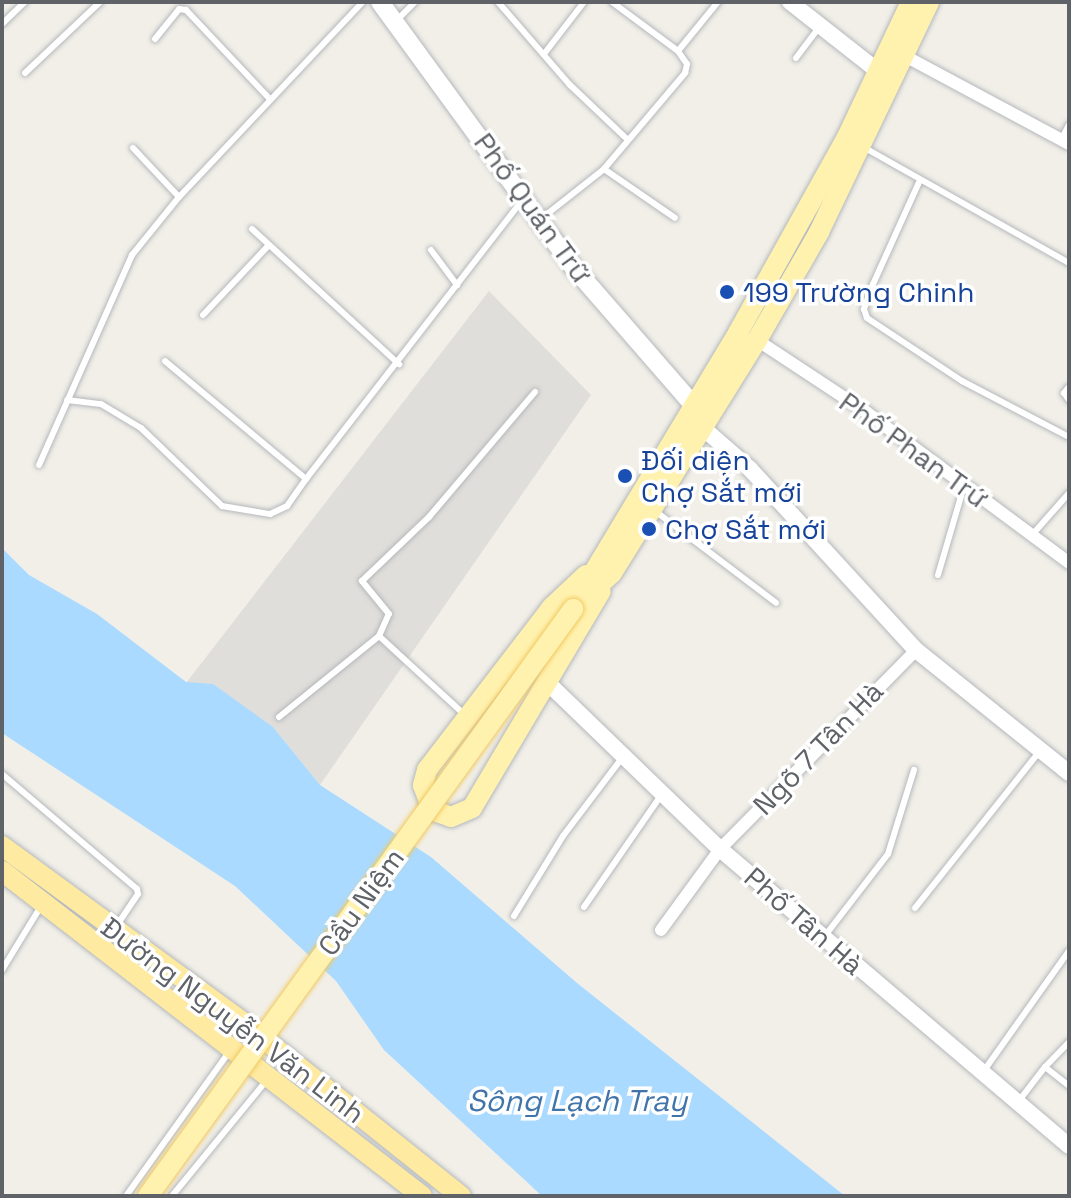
<!DOCTYPE html>
<html>
<head>
<meta charset="utf-8">
<style>
  body { margin:0 }
  #map { position:relative; width:1071px; height:1198px; overflow:hidden; background:#f1efe8; font-family:"Space Grotesk",sans-serif }
  div>[style] { position:absolute }
  [style*='--x'] { left:calc(var(--x)*1px); top:calc(var(--y)*1px); width:calc(var(--w)*1px); rotate:calc(var(--a)*1deg) }
  .industrial>* { inset:0; background:#e0deda }
  .water>* { inset:0; background:#aadaff }
  .roads { filter:drop-shadow(0 0 2px #b5b8bc) drop-shadow(0 0 2px #b5b8bc) }
  .service>* { height:6px; margin:-3px; padding:0 3px; transform-origin:3px; border-radius:3px; background:#fff }
  .minor>* { height:12px; margin:-6px; padding:0 6px; transform-origin:6px; border-radius:6px; background:#fff }
  .tertiary>* { height:16px; margin:-8px; padding:0 8px; transform-origin:8px; border-radius:8px; background:#fff }
  .secondary>* { height:18px; margin:-9px; padding:0 9px; transform-origin:9px; border-radius:9px; background:#fff }
  .primary>* { height:20px; margin:-10px; padding:0 10px; transform-origin:10px; border-radius:10px; background:#fff2af }
  .trunk>* { height:20px; margin:-10px; padding:0 10px; transform-origin:10px; border-radius:10px; background:#feeaa1 }
  .bridges { filter:drop-shadow(0 0 2px #f2c960) drop-shadow(0 0 2px #f2c960) }
  .primary-bridge>* { height:20px; margin:-10px; padding:0 10px; transform-origin:10px; border-radius:10px; background:#fff2af }
  .dots>* { width:22px; height:22px; translate:-50% -50%; box-sizing:border-box; border:4px solid #fff; border-radius:50% }
  span { translate:-50% -50%; white-space:nowrap; text-align:center; line-height:1.15; -webkit-text-stroke:7px #fff; paint-order:stroke }
  .street-label { font-size:28px; color:#5f6368 }
  .transit-label { font-size:28px; color:#164399 }
  .left { translate:0 -50%; text-align:left }
  .water-label { font-size:30px; color:#4174aa; font-style:italic }
  .frame { position:absolute; inset:0; border:4px solid #5f6368; pointer-events:none }
</style>
</head>
<body>
<div id="map">
  <div class="industrial">
    <div style="clip-path:polygon(489px 291px,591px 395px,320px 785px,273px 727px,186px 683px)"></div>
  </div>
  <div class="water">
    <div style="clip-path:polygon(2px 548px,29px 575px,97px 614px,186px 682px,213px 684px,273px 727px,320px 785px,431px 857px,577px 983px,845px 1196px,542px 1196px,384px 1050px,336px 981px,235px 886px,2px 733px)"></div>
  </div>
  <div class="roads">
    <div class="service">
      <div style="--x:498;--y:2;--w:110;--a:49.1"></div>
      <div style="--x:570;--y:85;--w:79;--a:43.5"></div>
      <div style="--x:398;--y:19;--w:24;--a:-45"></div>
      <div style="--x:2;--y:24;--w:32;--a:-44"></div>
      <div style="--x:155;--y:39;--w:38;--a:-51"></div>
      <div style="--x:179;--y:9;--w:7;--a:8"></div>
      <div style="--x:186;--y:10;--w:122;--a:46.7"></div>
      <div style="--x:678;--y:51;--w:63;--a:-50.8"></div>
      <div style="--x:544;--y:54;--w:66;--a:-52.4"></div>
      <div style="--x:796;--y:58;--w:40;--a:-53"></div>
      <div style="--x:25;--y:73;--w:103;--a:-43.4"></div>
      <div style="--x:1061;--y:140;--w:17;--a:-62"></div>
      <div style="--x:133;--y:148;--w:67;--a:46.8"></div>
      <div style="--x:865;--y:148;--w:234;--a:29.4"></div>
      <div style="--x:604;--y:169;--w:86;--a:34.6"></div>
      <div style="--x:920;--y:180;--w:114;--a:114.3"></div>
      <div style="--x:873;--y:284;--w:27;--a:110"></div>
      <div style="--x:864;--y:309;--w:9;--a:72"></div>
      <div style="--x:867;--y:318;--w:114;--a:33.6"></div>
      <div style="--x:962;--y:381;--w:121;--a:27.6"></div>
      <div style="--x:542;--y:218;--w:79;--a:-38.3"></div>
      <div style="--x:604;--y:169;--w:126;--a:-49.8"></div>
      <div style="--x:685;--y:73;--w:9;--a:-77"></div>
      <div style="--x:687;--y:64;--w:16;--a:-125"></div>
      <div style="--x:678;--y:51;--w:82;--a:-143.4"></div>
      <div style="--x:252;--y:229;--w:200;--a:42.6"></div>
      <div style="--x:431;--y:250;--w:44;--a:53.4"></div>
      <div style="--x:203;--y:315;--w:96;--a:-46.7"></div>
      <div style="--x:165;--y:361;--w:184;--a:39.9"></div>
      <div style="--x:306;--y:479;--w:352;--a:-52.2"></div>
      <div style="--x:1069;--y:387;--w:8;--a:130"></div>
      <div style="--x:1064;--y:393;--w:9;--a:54"></div>
      <div style="--x:67;--y:400;--w:34;--a:7"></div>
      <div style="--x:101;--y:404;--w:47;--a:31"></div>
      <div style="--x:141;--y:428;--w:112;--a:43.9"></div>
      <div style="--x:222;--y:506;--w:49;--a:9.5"></div>
      <div style="--x:270;--y:514;--w:19;--a:-25"></div>
      <div style="--x:287;--y:506;--w:33;--a:-55"></div>
      <div style="--x:39;--y:465;--w:230;--a:-66.1"></div>
      <div style="--x:132;--y:255;--w:75;--a:-51"></div>
      <div style="--x:179;--y:197;--w:268;--a:-46.7"></div>
      <div style="--x:655;--y:511;--w:152;--a:37.2"></div>
      <div style="--x:1032;--y:535;--w:56;--a:-48.6"></div>
      <div style="--x:938;--y:575;--w:93;--a:-73.7"></div>
      <div style="--x:466;--y:716;--w:118;--a:-137.4"></div>
      <div style="--x:379;--y:636;--w:24;--a:-66"></div>
      <div style="--x:389;--y:614;--w:43;--a:-129.3"></div>
      <div style="--x:362;--y:581;--w:93;--a:-43.7"></div>
      <div style="--x:429;--y:517;--w:164;--a:-49.7"></div>
      <div style="--x:279;--y:717;--w:129;--a:-39"></div>
      <div style="--x:2;--y:774;--w:177;--a:40.4"></div>
      <div style="--x:137;--y:889;--w:5;--a:79"></div>
      <div style="--x:138;--y:894;--w:40;--a:124"></div>
      <div style="--x:584;--y:907;--w:137;--a:-55.4"></div>
      <div style="--x:915;--y:908;--w:199;--a:-51.5"></div>
      <div style="--x:514;--y:916;--w:94;--a:-58.5"></div>
      <div style="--x:563;--y:836;--w:98;--a:-52.9"></div>
      <div style="--x:824;--y:937;--w:105;--a:-52.4"></div>
      <div style="--x:888;--y:854;--w:88;--a:-72.8"></div>
      <div style="--x:2;--y:970;--w:75;--a:-58.6"></div>
      <div style="--x:1045;--y:1067;--w:35;--a:-46"></div>
      <div style="--x:983;--y:1072;--w:148;--a:-54.6"></div>
      <div style="--x:1018;--y:1102;--w:44;--a:-52.4"></div>
      <div style="--x:1045;--y:1067;--w:31;--a:38"></div>
      <div style="--x:126;--y:1196;--w:177;--a:-54.4"></div>
      <div style="--x:172;--y:1196;--w:149;--a:-50.7"></div>
    </div>
    <div class="minor">
      <div style="--x:905;--y:56;--w:186;--a:28.2"></div>
      <div style="--x:757;--y:340;--w:131;--a:33.4"></div>
      <div style="--x:866;--y:412;--w:253;--a:36.6"></div>
      <div style="--x:661;--y:930;--w:100;--a:-53.9"></div>
      <div style="--x:720;--y:849;--w:279;--a:-45.4"></div>
    </div>
    <div class="tertiary">
      <div style="--x:790;--y:2;--w:113;--a:38.2"></div>
      <div style="--x:703;--y:428;--w:62;--a:41.1"></div>
      <div style="--x:750;--y:469;--w:246;--a:47.5"></div>
      <div style="--x:916;--y:650;--w:196;--a:38.8"></div>
      <div style="--x:549;--y:684;--w:238;--a:44"></div>
      <div style="--x:720;--y:849;--w:458;--a:40.4"></div>
    </div>
    <div class="secondary">
      <div style="--x:380;--y:2;--w:331;--a:53.9"></div>
      <div style="--x:575;--y:269;--w:183;--a:49"></div>
    </div>
    <div class="primary">
      <div style="--x:586;--y:575;--w:47;--a:136.7"></div>
      <div style="--x:552;--y:607;--w:205;--a:127.5"></div>
      <div style="--x:427;--y:770;--w:16;--a:105"></div>
      <div style="--x:423;--y:785;--w:27;--a:70"></div>
      <div style="--x:432;--y:810;--w:20;--a:20"></div>
      <div style="--x:451;--y:817;--w:23;--a:-23"></div>
      <div style="--x:472;--y:808;--w:252;--a:-59.3"></div>
      <div style="--x:580;--y:595;--w:308;--a:-58.9"></div>
      <div style="--x:739;--y:331;--w:220;--a:-60.9"></div>
      <div style="--x:846;--y:139;--w:152;--a:-64.6"></div>
      <div style="--x:573;--y:609;--w:53;--a:-42.7"></div>
      <div style="--x:612;--y:573;--w:274;--a:-58.1"></div>
      <div style="--x:757;--y:340;--w:125;--a:-60.1"></div>
      <div style="--x:819;--y:232;--w:255;--a:-64.4"></div>
    </div>
    <div class="trunk">
      <div style="--x:2;--y:846;--w:300;--a:36.2"></div>
      <div style="--x:244;--y:1023;--w:278;--a:38.6"></div>
      <div style="--x:2;--y:871;--w:531;--a:37.73"></div>
    </div>
  </div>
  <div class="bridges">
    <div class="primary-bridge">
      <div style="--x:148;--y:1196;--w:725;--a:-54.09"></div>
    </div>
  </div>
  <div class="dots">
    <div style="left:727px;top:292px;background:#1a4fb4"></div>
    <div style="left:625px;top:476px;background:#1a4fb4"></div>
    <div style="left:649px;top:529px;background:#1a4fb4"></div>
  </div>
  <div class="street-label">
    <span style="left:533px;top:208px;rotate:54deg">Phố Quán Trữ</span>
    <span style="left:914px;top:450px;rotate:36deg">Phố Phan Trứ</span>
    <span style="left:818px;top:748px;rotate:-46deg">Ngõ 7 Tân Hà</span>
    <span style="left:361px;top:902px;rotate:-54deg">Cầu Niệm</span>
    <span style="left:804px;top:921px;rotate:41deg">Phố Tân Hà</span>
    <span style="left:233px;top:1020px;rotate:37deg">Đường Nguyễn Văn Linh</span>
  </div>
  <div class="transit-label">
    <span class="left" style="left:743px;top:292px">199 Trường Chinh</span>
    <span class="left" style="left:641px;top:476px">Đối diện<br>Chợ Sắt mới</span>
    <span class="left" style="left:665px;top:529px">Chợ Sắt mới</span>
  </div>
  <div class="water-label">
    <span style="left:577px;top:1101px">Sông Lạch Tray</span>
  </div>
  <div class="frame"></div>
</div>
</body>
</html>
